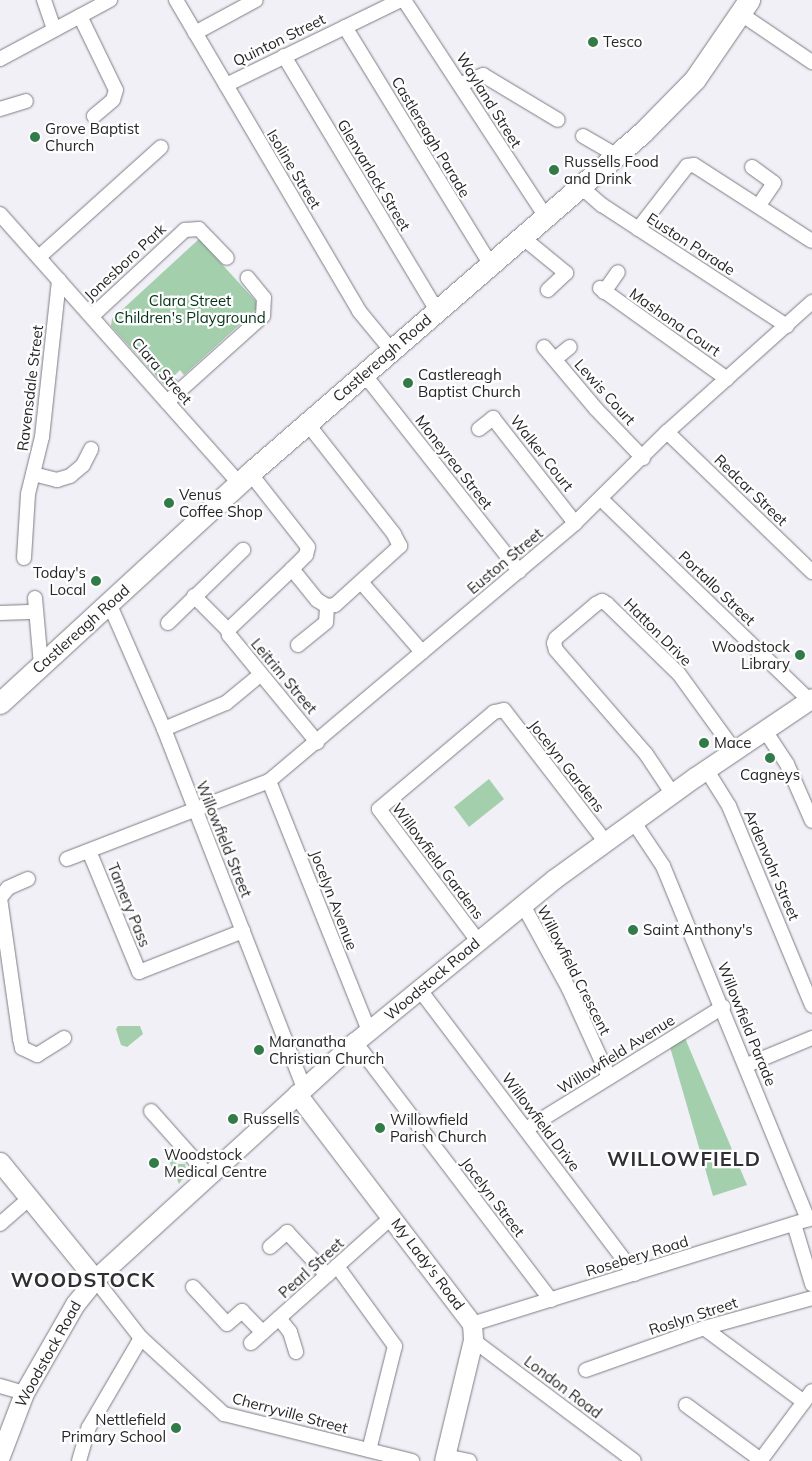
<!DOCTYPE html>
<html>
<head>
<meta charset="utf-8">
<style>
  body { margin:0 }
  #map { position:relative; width:812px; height:1461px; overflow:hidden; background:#f1f0f7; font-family:Mulish,sans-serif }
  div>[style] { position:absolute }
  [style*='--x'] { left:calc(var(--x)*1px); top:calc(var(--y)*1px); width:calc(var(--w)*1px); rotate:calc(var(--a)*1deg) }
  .green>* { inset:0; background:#a3cfad }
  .roads { filter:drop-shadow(0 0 1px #7c7c82) drop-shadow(0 0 1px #7c7c82) }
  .street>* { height:14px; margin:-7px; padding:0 7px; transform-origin:7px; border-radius:7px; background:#fff }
  .secondary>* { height:19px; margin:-9.5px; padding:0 9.5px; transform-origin:9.5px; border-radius:9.5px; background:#fff }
  .primary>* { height:21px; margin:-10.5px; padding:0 10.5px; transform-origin:10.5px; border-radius:10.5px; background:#fff }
  .dots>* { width:14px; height:14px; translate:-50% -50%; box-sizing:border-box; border:2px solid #fefefe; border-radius:50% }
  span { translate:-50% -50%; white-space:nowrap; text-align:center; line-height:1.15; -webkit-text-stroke:4.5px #fefefe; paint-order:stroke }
  .street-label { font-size:15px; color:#262628 }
  .poi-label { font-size:15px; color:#262628 }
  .left { translate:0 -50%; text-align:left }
  .right { translate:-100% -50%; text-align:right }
  .park-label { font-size:15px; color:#033316 }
  .district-label { font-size:20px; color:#302f34; font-weight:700; letter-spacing:1px }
</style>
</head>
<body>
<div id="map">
  <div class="green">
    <div style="clip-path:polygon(199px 239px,260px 306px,184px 375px,180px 370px,174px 376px,178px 381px,166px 387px,111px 326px,112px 319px)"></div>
    <div style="clip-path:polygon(489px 779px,504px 799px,469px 827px,454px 807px)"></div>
    <div style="clip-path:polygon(118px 1026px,140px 1026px,143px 1034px,127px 1047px,121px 1045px,116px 1029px)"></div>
    <div style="clip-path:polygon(685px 1038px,747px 1185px,713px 1196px,670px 1047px)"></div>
    <div style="clip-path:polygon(163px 1147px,177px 1164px,185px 1164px,187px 1173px,179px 1184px)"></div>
  </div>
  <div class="roads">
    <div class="street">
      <div style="--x:44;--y:0;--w:31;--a:71"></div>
      <div style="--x:176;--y:0;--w:361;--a:59.5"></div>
      <div style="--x:359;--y:311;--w:50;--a:50.6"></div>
      <div style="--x:404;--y:0;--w:259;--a:56.8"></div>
      <div style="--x:741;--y:14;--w:86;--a:34.1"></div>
      <div style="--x:80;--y:16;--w:82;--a:64.1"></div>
      <div style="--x:116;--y:90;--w:10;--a:107"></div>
      <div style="--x:113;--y:100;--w:25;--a:140"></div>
      <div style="--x:345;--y:27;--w:279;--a:58.5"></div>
      <div style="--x:195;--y:33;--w:69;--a:-28.4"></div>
      <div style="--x:284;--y:56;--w:297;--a:59"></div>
      <div style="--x:0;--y:59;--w:125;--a:-28.2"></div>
      <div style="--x:461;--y:84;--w:24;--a:-22"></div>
      <div style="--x:483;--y:75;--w:87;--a:31"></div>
      <div style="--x:226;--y:85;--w:195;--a:-25.9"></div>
      <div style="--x:0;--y:109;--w:27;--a:-17"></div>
      <div style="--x:583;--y:136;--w:39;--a:30"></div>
      <div style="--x:752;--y:167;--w:27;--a:36"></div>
      <div style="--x:774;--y:183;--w:27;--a:124"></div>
      <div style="--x:581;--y:187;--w:28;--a:41"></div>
      <div style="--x:602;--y:205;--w:221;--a:33.2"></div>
      <div style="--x:0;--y:214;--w:360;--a:48.4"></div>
      <div style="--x:638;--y:229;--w:80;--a:-52.1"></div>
      <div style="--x:687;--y:166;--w:7;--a:-8"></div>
      <div style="--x:694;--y:165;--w:140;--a:32.8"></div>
      <div style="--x:522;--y:237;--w:57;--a:39.3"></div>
      <div style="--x:566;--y:273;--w:25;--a:137"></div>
      <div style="--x:39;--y:257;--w:164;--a:-42"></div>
      <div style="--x:600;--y:288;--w:156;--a:35.6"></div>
      <div style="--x:604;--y:292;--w:24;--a:-55"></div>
      <div style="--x:92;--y:316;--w:127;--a:-42.8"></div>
      <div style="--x:185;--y:230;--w:14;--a:-4"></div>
      <div style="--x:199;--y:229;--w:40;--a:46"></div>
      <div style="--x:544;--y:347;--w:81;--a:50"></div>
      <div style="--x:596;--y:409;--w:68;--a:46.2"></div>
      <div style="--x:555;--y:359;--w:19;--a:-39"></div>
      <div style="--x:364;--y:374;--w:251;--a:51.8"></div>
      <div style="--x:167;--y:402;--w:129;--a:-41.9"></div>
      <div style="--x:263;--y:316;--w:18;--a:-87"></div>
      <div style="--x:264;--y:298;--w:26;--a:-129"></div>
      <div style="--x:479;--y:429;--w:18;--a:-38"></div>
      <div style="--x:493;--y:418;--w:133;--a:52"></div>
      <div style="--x:667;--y:432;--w:202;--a:44"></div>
      <div style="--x:33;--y:474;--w:25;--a:14"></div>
      <div style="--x:57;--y:480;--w:14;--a:-17"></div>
      <div style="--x:70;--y:476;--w:17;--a:-40"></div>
      <div style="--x:83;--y:465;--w:18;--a:-63"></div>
      <div style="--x:602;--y:500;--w:288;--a:44"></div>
      <div style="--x:24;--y:558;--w:64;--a:-86.4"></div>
      <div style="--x:28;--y:494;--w:59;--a:-76.2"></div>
      <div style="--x:42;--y:437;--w:158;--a:-83.8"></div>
      <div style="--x:292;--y:569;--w:40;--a:51"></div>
      <div style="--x:317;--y:600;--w:12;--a:31"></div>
      <div style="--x:327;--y:606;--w:8;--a:-7"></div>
      <div style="--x:335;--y:605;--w:88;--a:-42.2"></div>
      <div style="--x:400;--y:546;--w:13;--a:-117"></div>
      <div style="--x:394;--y:534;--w:141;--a:-128.1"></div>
      <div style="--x:361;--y:582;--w:93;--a:48.9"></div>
      <div style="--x:194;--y:596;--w:48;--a:45"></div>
      <div style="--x:228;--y:630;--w:5;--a:79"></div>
      <div style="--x:229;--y:635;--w:139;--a:50.6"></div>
      <div style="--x:35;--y:598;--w:67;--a:84.9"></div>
      <div style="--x:109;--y:603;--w:137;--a:66.4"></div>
      <div style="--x:164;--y:729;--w:385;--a:68.7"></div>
      <div style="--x:0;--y:613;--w:36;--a:-2"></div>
      <div style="--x:168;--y:623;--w:105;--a:-44.2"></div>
      <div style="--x:228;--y:630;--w:88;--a:-43.6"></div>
      <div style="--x:292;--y:569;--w:20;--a:-45"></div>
      <div style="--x:306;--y:555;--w:8;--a:-76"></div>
      <div style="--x:308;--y:547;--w:94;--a:-128.1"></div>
      <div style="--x:298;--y:645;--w:36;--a:-39"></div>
      <div style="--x:326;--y:622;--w:16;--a:-86"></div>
      <div style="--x:164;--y:729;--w:67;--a:-22.8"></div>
      <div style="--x:226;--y:703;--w:45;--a:-39.6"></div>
      <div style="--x:764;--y:729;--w:42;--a:56.7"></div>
      <div style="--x:787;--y:764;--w:62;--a:66.3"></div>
      <div style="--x:706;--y:769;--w:44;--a:58.1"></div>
      <div style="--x:729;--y:806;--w:216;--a:67.4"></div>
      <div style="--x:269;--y:781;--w:269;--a:68.2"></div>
      <div style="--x:672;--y:793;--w:47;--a:-123.7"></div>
      <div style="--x:646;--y:754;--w:138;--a:-130.9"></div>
      <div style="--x:556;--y:650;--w:7;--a:-106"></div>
      <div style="--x:554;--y:643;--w:5;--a:-68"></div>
      <div style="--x:556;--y:638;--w:52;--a:-40.4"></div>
      <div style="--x:596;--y:604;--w:7;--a:-27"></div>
      <div style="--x:602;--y:601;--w:6;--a:31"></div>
      <div style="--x:607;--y:604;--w:100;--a:44.2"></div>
      <div style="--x:679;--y:674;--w:94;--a:54.1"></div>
      <div style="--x:633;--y:821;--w:54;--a:56.3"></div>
      <div style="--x:663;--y:866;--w:382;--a:67.7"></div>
      <div style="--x:89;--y:851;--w:131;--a:67.5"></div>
      <div style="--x:139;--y:972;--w:112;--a:-21.5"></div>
      <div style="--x:67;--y:859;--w:217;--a:-21.1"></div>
      <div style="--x:269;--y:781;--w:400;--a:-40.1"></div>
      <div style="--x:575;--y:523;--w:129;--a:-44.7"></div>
      <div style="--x:667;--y:432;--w:195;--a:-41.9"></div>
      <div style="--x:28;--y:879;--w:22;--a:156"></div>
      <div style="--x:8;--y:888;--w:13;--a:129"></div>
      <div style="--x:0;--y:898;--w:142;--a:81.9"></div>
      <div style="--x:20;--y:1039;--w:9;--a:77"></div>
      <div style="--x:22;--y:1048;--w:17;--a:25"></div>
      <div style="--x:37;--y:1055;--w:32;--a:-32"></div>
      <div style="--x:523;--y:905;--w:96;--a:61.3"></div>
      <div style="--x:569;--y:989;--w:97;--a:65.6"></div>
      <div style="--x:478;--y:941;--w:165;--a:-126.9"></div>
      <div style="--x:379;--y:809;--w:150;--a:-40.1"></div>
      <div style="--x:494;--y:712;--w:10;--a:-11"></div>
      <div style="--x:504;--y:710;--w:165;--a:52.4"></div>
      <div style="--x:420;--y:990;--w:356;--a:52.9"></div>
      <div style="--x:355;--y:1042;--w:324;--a:52.8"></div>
      <div style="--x:747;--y:1065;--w:70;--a:-22.6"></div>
      <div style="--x:151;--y:1111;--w:86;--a:48.3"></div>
      <div style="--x:526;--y:1129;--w:232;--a:-31.8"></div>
      <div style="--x:0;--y:1224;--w:38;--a:-41"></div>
      <div style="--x:794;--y:1224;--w:63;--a:73.3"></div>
      <div style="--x:270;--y:1247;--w:23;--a:-41"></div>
      <div style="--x:287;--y:1232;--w:59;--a:47.1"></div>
      <div style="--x:337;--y:1266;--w:99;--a:54.1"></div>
      <div style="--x:395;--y:1346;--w:107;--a:104"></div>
      <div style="--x:95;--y:1279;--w:75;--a:52.1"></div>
      <div style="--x:141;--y:1338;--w:113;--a:42.5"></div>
      <div style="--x:224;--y:1414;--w:194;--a:14"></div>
      <div style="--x:193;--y:1287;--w:50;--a:47.4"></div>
      <div style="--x:227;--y:1324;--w:20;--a:-41"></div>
      <div style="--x:242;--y:1311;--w:30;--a:46"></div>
      <div style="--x:279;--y:1318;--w:18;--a:52"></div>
      <div style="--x:290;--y:1332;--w:21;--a:73"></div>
      <div style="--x:472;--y:1324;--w:356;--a:-17.3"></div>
      <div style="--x:704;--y:1328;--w:124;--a:36.5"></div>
      <div style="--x:473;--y:1340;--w:201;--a:36.9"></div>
      <div style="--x:251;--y:1343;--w:189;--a:-41.8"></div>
      <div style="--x:586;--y:1370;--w:125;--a:-19.6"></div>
      <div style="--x:704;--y:1328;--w:112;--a:-15.5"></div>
      <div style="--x:0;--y:1386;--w:25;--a:16"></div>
      <div style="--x:686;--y:1405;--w:93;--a:36.3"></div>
      <div style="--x:445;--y:1456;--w:25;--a:12"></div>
      <div style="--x:79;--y:1461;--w:35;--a:-74"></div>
      <div style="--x:89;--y:1427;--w:103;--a:-59.7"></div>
      <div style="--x:760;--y:1461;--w:87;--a:-53.4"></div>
    </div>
    <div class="secondary">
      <div style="--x:297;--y:1094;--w:289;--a:52.7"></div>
      <div style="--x:472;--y:1324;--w:16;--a:86"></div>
      <div style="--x:473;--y:1340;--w:124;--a:103.5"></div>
      <div style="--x:0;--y:1162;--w:151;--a:50.9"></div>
      <div style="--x:0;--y:1456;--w:67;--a:-69.1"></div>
      <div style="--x:24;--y:1393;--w:103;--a:-60.2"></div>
      <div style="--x:75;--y:1304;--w:32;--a:-51"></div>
      <div style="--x:95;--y:1279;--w:352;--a:-42.4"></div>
      <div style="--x:355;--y:1042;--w:257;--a:-39.3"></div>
      <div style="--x:554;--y:879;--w:174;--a:-35.9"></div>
      <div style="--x:695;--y:777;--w:141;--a:-34"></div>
    </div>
    <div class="primary">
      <div style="--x:0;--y:703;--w:340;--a:-42.6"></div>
      <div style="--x:250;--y:473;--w:519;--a:-40.94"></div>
      <div style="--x:642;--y:133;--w:76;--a:-45.5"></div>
      <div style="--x:695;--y:79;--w:96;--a:-55.6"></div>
    </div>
  </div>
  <div class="dots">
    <div style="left:593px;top:42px;background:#317b48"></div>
    <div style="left:35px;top:137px;background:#317b48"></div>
    <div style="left:554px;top:170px;background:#317b48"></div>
    <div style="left:408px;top:383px;background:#317b48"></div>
    <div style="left:169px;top:503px;background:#317b48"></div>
    <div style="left:96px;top:581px;background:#317b48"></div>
    <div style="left:800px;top:655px;background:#317b48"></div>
    <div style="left:704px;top:743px;background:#317b48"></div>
    <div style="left:770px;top:758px;background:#317b48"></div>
    <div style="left:633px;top:930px;background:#317b48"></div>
    <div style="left:259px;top:1050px;background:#317b48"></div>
    <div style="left:233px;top:1119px;background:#317b48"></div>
    <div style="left:380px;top:1128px;background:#317b48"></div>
    <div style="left:154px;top:1163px;background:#317b48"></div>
    <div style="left:176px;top:1428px;background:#317b48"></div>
  </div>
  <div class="street-label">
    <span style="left:279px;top:40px;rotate:-26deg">Quinton Street</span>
    <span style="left:489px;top:100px;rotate:58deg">Wayland Street</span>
    <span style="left:431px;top:137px;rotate:59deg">Castlereagh Parade</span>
    <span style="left:294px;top:169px;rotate:59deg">Isoline Street</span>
    <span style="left:374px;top:175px;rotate:59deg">Glenvarlock Street</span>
    <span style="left:691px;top:244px;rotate:33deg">Euston Parade</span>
    <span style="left:125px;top:262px;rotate:-43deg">Jonesboro Park</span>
    <span style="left:675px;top:322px;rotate:35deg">Mashona Court</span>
    <span style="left:382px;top:358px;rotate:-41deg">Castlereagh Road</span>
    <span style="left:162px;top:371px;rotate:49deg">Clara Street</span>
    <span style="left:30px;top:388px;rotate:-83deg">Ravensdale Street</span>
    <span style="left:605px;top:392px;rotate:48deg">Lewis Court</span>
    <span style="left:542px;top:453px;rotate:52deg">Walker Court</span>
    <span style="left:454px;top:462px;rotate:52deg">Moneyrea Street</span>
    <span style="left:751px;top:490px;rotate:44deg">Redcar Street</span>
    <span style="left:505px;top:561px;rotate:-40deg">Euston Street</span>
    <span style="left:717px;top:588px;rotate:44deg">Portallo Street</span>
    <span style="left:81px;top:629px;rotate:-42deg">Castlereagh Road</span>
    <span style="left:658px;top:632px;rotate:45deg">Hatton Drive</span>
    <span style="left:284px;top:676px;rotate:50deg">Leitrim Street</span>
    <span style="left:567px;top:766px;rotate:52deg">Jocelyn Gardens</span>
    <span style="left:224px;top:839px;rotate:68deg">Willowfield Street</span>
    <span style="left:438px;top:861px;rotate:53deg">Willowfield Gardens</span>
    <span style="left:772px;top:865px;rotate:67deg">Ardenvohr Street</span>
    <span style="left:334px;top:900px;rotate:69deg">Jocelyn Avenue</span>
    <span style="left:129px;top:905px;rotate:68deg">Tamery Pass</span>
    <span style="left:574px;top:970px;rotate:63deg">Willowfield Crescent</span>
    <span style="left:432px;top:979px;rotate:-40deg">Woodstock Road</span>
    <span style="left:747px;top:1024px;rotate:68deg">Willowfield Parade</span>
    <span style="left:616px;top:1054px;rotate:-32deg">Willowfield Avenue</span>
    <span style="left:541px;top:1122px;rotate:53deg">Willowfield Drive</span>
    <span style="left:493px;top:1197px;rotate:53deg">Jocelyn Street</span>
    <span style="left:637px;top:1256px;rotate:-17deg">Rosebery Road</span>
    <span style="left:428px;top:1264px;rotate:53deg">My Lady's Road</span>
    <span style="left:311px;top:1268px;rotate:-42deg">Pearl Street</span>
    <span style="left:693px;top:1316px;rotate:-18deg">Roslyn Street</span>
    <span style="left:48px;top:1354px;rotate:-61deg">Woodstock Road</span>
    <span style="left:563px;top:1387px;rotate:37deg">London Road</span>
    <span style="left:290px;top:1413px;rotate:15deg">Cherryville Street</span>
  </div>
  <div class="poi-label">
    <span class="left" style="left:603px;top:42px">Tesco</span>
    <span class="left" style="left:45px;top:137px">Grove Baptist<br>Church</span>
    <span class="left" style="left:564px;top:170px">Russells Food<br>and Drink</span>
    <span class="left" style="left:418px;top:383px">Castlereagh<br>Baptist Church</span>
    <span class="left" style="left:179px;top:503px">Venus<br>Coffee Shop</span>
    <span class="right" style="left:86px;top:581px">Today's<br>Local</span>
    <span class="right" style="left:790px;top:655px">Woodstock<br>Library</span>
    <span class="left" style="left:714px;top:743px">Mace</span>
    <span style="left:770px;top:775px">Cagneys</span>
    <span class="left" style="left:643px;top:930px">Saint Anthony's</span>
    <span class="left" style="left:269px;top:1050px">Maranatha<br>Christian Church</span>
    <span class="left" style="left:243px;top:1119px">Russells</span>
    <span class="left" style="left:390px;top:1128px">Willowfield<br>Parish Church</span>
    <span class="left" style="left:164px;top:1163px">Woodstock<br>Medical Centre</span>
    <span class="right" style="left:166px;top:1428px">Nettlefield<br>Primary School</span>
  </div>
  <div class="park-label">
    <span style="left:190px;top:309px">Clara Street<br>Children's Playground</span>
  </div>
  <div class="district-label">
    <span style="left:684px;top:1158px">WILLOWFIELD</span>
    <span style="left:83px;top:1279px">WOODSTOCK</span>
  </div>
</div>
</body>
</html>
